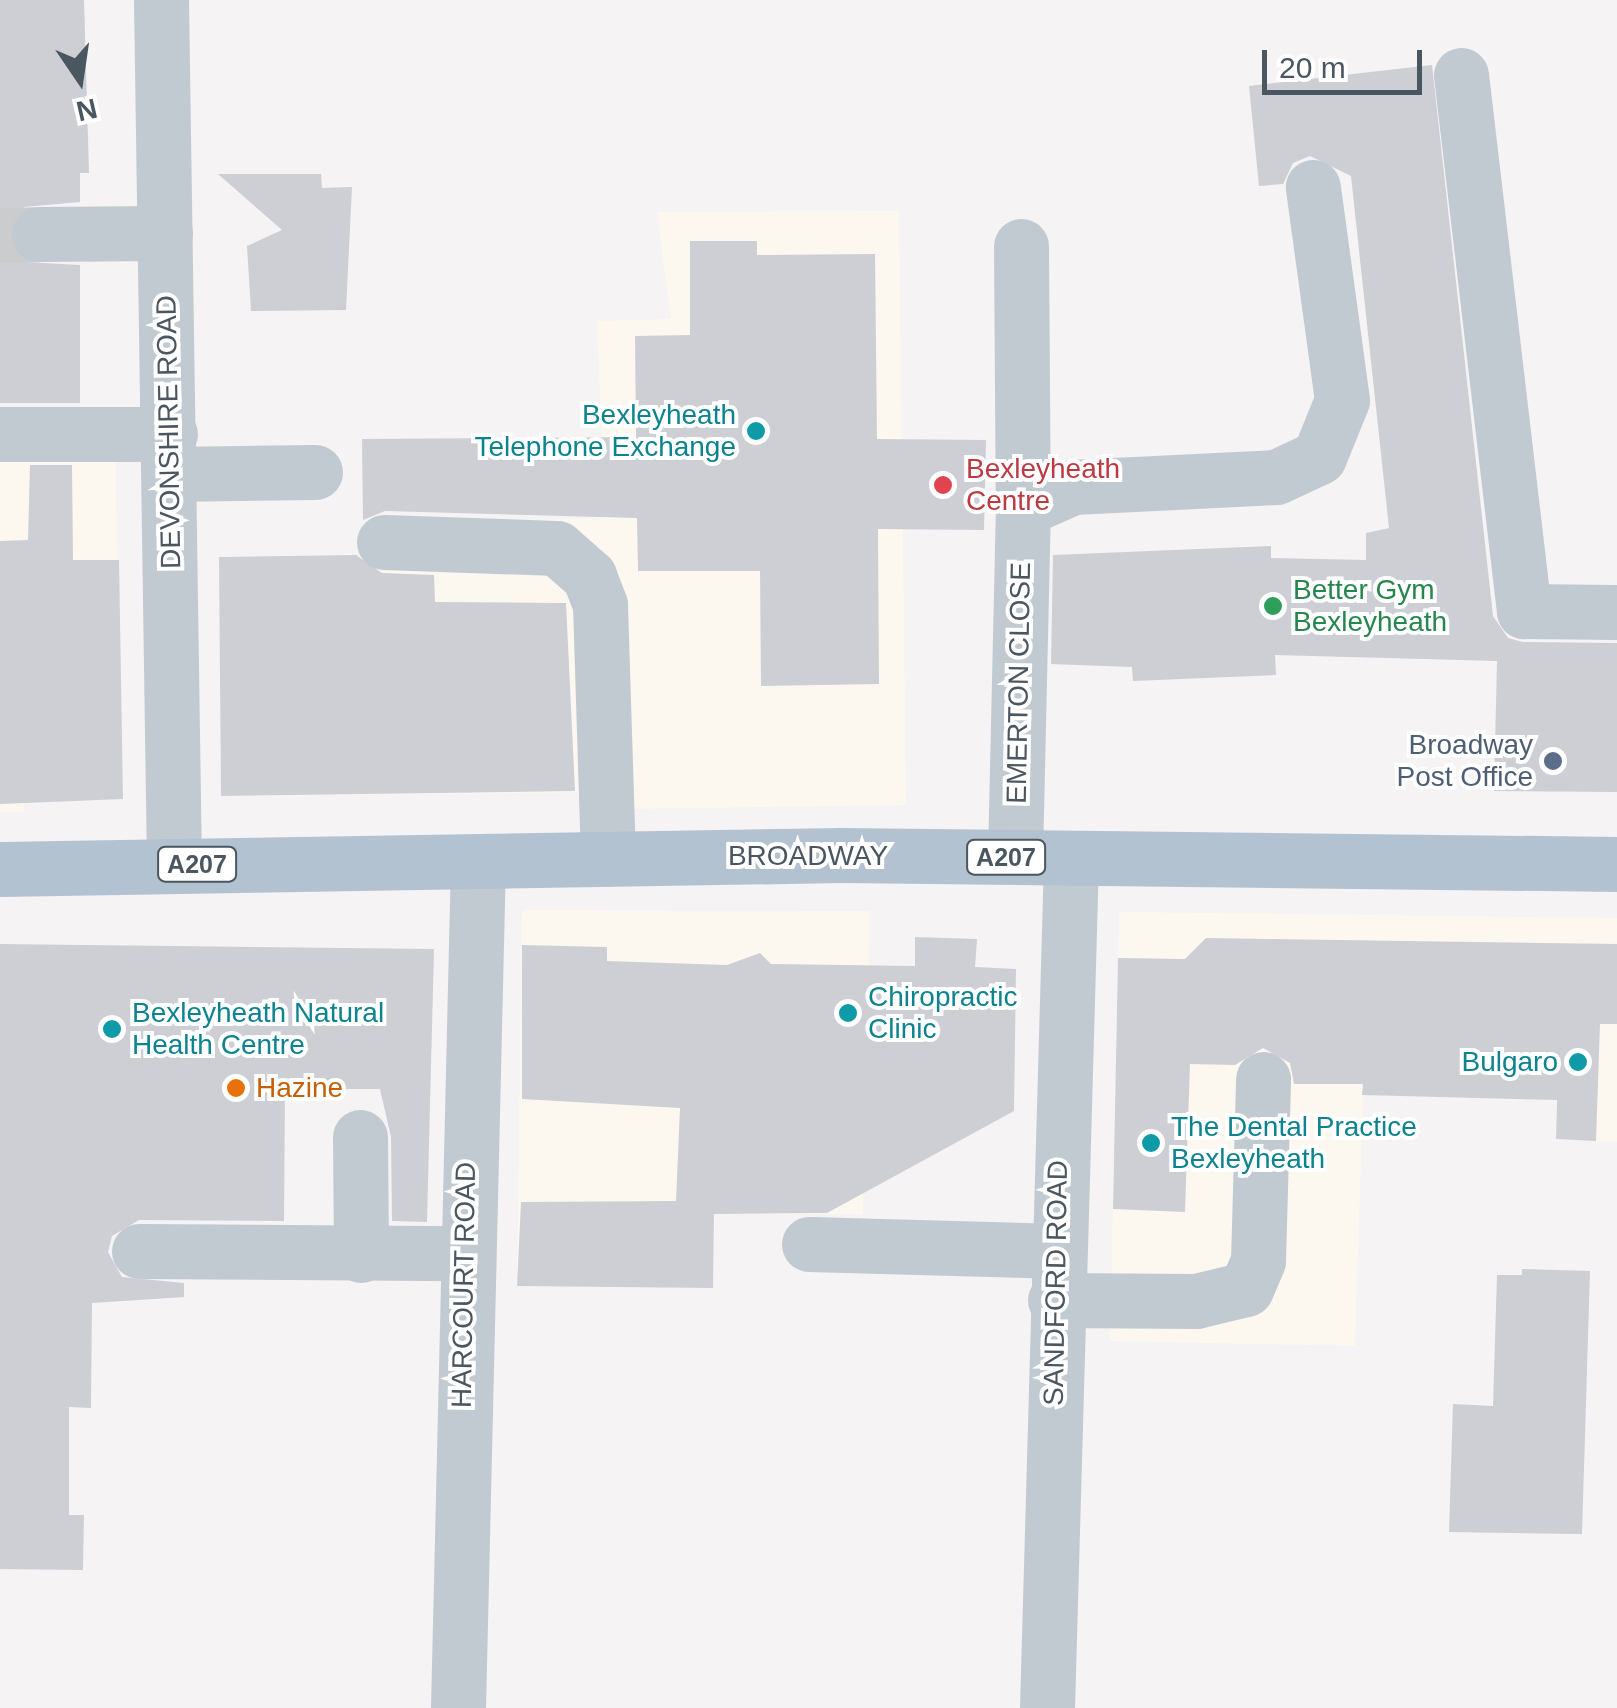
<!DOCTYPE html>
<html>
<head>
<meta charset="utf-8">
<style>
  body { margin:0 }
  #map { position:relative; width:1617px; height:1708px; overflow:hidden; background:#f5f3f3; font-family:Helvetica,sans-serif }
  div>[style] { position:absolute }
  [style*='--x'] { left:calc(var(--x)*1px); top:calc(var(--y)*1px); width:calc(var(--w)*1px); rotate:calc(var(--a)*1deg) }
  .commercial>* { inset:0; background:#fdf8ef }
  .building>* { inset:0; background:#cdcfd5 }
  .minor-tunnel>* { height:55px; margin-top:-27.5px; transform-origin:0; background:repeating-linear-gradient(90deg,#caccce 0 55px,transparent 0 83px) }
  .minor>* { height:55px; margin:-27.5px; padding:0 27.5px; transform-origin:27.5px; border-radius:27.5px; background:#c1cad1 }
  .major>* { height:55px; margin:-27.5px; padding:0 27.5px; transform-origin:27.5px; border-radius:27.5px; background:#b3c2d0 }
  .dots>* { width:28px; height:28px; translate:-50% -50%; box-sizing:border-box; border:5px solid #fff; border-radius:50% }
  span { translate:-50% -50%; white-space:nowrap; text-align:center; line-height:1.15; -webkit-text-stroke:8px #fff; paint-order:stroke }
  .shield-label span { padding:2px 8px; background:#fff; border:2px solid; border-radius:8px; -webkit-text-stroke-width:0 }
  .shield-label { font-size:25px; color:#4a5660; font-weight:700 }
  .culture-label { font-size:28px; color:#0d838f }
  .right { translate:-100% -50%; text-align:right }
  .left { translate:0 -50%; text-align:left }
  .street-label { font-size:28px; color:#4a5660 }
  .health-label { font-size:28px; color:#be3a42 }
  .leisure-label { font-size:28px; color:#27864d }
  .service-label { font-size:28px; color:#4e5e75 }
  .food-label { font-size:28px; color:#c56008 }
  .north { position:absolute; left:30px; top:30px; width:100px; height:100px; -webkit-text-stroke:8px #fff; paint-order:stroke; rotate:167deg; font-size:28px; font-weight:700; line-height:40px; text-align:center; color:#4a5660 }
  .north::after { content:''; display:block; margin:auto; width:35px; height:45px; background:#4a5660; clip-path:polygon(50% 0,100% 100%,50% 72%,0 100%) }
  .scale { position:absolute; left:1262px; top:50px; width:160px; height:45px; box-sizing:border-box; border:5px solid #4a5660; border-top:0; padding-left:12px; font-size:30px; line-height:35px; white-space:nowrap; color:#4a5660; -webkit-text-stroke:8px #fff; paint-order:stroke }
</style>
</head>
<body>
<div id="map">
  <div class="commercial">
    <div style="clip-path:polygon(899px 211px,906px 805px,618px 809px,616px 792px,221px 796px,220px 693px,317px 692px,316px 556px,363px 556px,363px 524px,605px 518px,597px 321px,671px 319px,657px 212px)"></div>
    <div style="clip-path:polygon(115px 445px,123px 793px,24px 801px,23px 812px,0 812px,0 447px)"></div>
    <div style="clip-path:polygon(522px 910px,870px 911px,863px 1214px,715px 1214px,713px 1288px,517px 1286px)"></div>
    <div style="clip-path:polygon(1119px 912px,1617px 918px,1617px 1142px,1556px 1139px,1556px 1100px,1363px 1095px,1355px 1346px,1110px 1341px)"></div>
  </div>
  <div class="building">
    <div style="clip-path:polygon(0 0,84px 0,89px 173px,80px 173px,80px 202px,24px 207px,8px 233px,24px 262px,80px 265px,80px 403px,0 403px)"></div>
    <div style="clip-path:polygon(1432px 65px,1493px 616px,1508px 638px,1523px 642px,1617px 643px,1617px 792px,1494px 791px,1497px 661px,1275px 655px,1276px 675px,1133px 681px,1132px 667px,1051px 664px,1053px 555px,1271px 546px,1271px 558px,1366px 560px,1366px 533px,1389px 528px,1351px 176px,1310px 156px,1293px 163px,1283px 184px,1259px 186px,1249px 86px)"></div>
    <div style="clip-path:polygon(218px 174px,321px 174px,322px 188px,352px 187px,346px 310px,251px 311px,247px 246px,282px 230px)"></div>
    <div style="clip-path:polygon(690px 241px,757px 241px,757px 255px,875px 254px,877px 439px,986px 440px,984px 530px,878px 529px,879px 684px,761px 686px,760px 571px,638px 571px,637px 518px,385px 511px,363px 520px,362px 439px,636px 437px,635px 336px,690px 335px)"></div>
    <div style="clip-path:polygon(30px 465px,72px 465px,73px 560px,119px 560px,123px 799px,0 804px,0 541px,28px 540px)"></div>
    <div style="clip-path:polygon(356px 555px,382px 573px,434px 575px,435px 602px,566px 603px,575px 791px,221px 796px,219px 557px)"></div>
    <div style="clip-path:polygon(915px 937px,977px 939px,975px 967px,1016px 969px,1014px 1111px,827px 1213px,714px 1214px,713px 1288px,517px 1286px,521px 1202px,676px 1201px,680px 1108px,522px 1099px,522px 945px,607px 947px,607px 961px,727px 965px,760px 953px,771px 964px,915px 966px)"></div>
    <div style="clip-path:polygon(1206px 938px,1617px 944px,1617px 1024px,1600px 1024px,1596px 1141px,1556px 1139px,1557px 1100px,1362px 1095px,1363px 1084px,1294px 1084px,1290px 1063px,1263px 1048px,1235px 1065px,1190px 1064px,1185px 1212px,1113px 1209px,1118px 958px,1185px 959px)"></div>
    <div style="clip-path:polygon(0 944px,434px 949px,427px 1222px,392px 1221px,391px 1137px,380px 1089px,285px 1089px,284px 1221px,139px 1220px,112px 1236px,108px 1252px,122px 1277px,184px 1283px,184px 1297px,92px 1303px,91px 1408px,69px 1407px,69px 1515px,84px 1515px,83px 1570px,0 1569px)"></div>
    <div style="clip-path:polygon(1522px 1269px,1590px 1271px,1582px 1534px,1449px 1532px,1453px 1404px,1493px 1406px,1497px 1275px,1522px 1275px)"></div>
  </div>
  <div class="minor-tunnel">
    <div style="--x:0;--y:235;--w:39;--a:-1"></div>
  </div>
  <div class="minor">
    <div style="--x:161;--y:0;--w:864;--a:89.14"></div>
    <div style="--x:1461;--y:75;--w:540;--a:83.3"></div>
    <div style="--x:1524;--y:611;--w:93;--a:0.6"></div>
    <div style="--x:39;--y:234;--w:126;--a:-0.5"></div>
    <div style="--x:1021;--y:246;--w:263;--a:89.6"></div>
    <div style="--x:1023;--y:509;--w:55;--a:-23.7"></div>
    <div style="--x:1073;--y:487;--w:203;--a:-2.8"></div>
    <div style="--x:1276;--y:477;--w:47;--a:-24.9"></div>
    <div style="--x:1319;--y:457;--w:61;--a:-68"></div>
    <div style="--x:1342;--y:400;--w:215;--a:-97.8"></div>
    <div style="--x:0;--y:434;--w:170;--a:0"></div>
    <div style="--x:171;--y:474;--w:144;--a:-0.8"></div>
    <div style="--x:384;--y:542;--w:173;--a:2"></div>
    <div style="--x:557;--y:548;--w:43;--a:41.2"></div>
    <div style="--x:589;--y:576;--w:31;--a:69"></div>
    <div style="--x:600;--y:605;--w:254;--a:88.2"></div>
    <div style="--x:1015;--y:857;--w:348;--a:-88.7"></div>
    <div style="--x:360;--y:1137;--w:118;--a:89.5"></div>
    <div style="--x:809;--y:1244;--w:247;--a:1.6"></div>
    <div style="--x:139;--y:1251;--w:324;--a:0.4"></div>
    <div style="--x:1055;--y:1300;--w:141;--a:0.4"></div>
    <div style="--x:1196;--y:1301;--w:51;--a:-13.5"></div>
    <div style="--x:1246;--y:1289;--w:30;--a:-67"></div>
    <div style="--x:1258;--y:1261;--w:182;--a:-88.4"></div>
    <div style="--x:458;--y:1708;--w:847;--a:-88.65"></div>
    <div style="--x:1047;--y:1708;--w:850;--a:-88.38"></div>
  </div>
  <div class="major">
    <div style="--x:0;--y:869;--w:841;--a:-0.95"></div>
    <div style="--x:841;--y:855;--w:776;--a:0.66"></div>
  </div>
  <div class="dots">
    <div style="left:756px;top:431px;background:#0f9aa8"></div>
    <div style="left:943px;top:485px;background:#e0444e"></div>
    <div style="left:1273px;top:606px;background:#2e9e5b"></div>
    <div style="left:1553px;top:761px;background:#5c6f8a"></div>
    <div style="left:848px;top:1013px;background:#0f9aa8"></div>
    <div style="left:112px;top:1029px;background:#0f9aa8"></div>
    <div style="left:1578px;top:1062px;background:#0f9aa8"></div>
    <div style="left:236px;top:1088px;background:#e8710a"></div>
    <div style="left:1151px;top:1143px;background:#0f9aa8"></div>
  </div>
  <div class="shield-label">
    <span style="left:1006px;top:857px">A207</span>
    <span style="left:197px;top:864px">A207</span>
  </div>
  <div class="culture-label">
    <span class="right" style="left:736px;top:431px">Bexleyheath<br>Telephone Exchange</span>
    <span class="left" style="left:868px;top:1013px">Chiropractic<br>Clinic</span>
    <span class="left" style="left:132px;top:1029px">Bexleyheath Natural<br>Health Centre</span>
    <span class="right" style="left:1558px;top:1062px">Bulgaro</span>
    <span class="left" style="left:1171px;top:1143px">The Dental Practice<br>Bexleyheath</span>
  </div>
  <div class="street-label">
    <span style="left:169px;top:432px;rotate:-91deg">DEVONSHIRE ROAD</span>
    <span style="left:1019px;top:683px;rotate:-89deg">EMERTON CLOSE</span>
    <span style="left:808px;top:856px">BROADWAY</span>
    <span style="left:1056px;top:1283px;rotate:-89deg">SANDFORD ROAD</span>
    <span style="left:464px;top:1285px;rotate:-89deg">HARCOURT ROAD</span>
  </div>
  <div class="health-label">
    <span class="left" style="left:966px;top:485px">Bexleyheath<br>Centre</span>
  </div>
  <div class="leisure-label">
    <span class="left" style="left:1293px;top:606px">Better Gym<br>Bexleyheath</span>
  </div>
  <div class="service-label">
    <span class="right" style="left:1533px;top:761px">Broadway<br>Post Office</span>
  </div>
  <div class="food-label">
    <span class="left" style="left:256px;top:1088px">Hazine</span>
  </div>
  <div class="north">N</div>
  <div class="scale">20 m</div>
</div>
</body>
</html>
